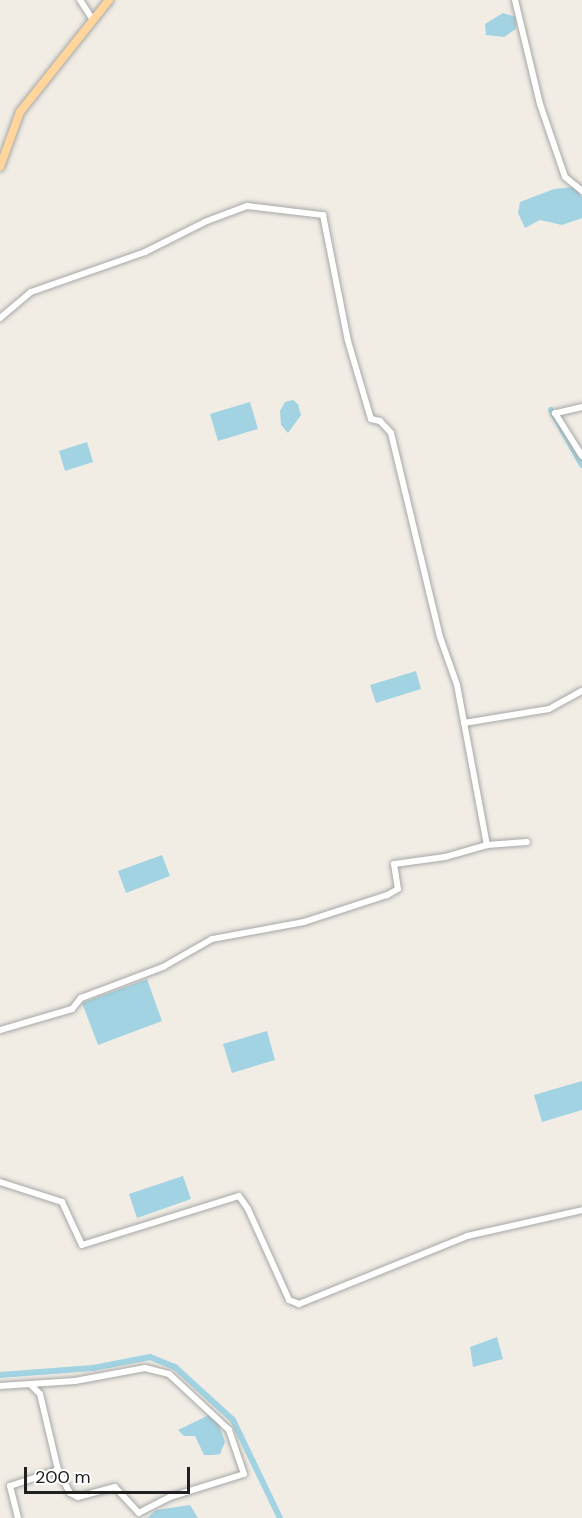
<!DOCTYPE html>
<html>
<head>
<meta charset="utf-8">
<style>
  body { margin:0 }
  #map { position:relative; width:582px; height:1518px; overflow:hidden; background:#f1ede5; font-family:"DM Sans",sans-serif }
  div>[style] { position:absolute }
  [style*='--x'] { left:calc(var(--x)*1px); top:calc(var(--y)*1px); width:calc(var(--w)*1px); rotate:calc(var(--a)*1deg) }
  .water>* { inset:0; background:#a2d3e2 }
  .canal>* { height:6px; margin:-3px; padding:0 3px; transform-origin:3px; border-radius:3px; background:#a2d3e2 }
  .roads { filter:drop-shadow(0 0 2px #a7a7a7) drop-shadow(0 0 2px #a7a7a7) }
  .minor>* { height:6px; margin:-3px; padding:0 3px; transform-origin:3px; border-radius:3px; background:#fff }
  .major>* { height:8px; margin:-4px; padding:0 4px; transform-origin:4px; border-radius:4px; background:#ffd59c }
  span { translate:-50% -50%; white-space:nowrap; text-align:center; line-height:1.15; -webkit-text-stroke:5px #fff; paint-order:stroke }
  .scale { position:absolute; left:24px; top:1467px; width:166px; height:27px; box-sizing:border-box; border:3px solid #202020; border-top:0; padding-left:8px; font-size:18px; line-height:21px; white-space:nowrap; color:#202020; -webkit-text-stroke:4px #fff; paint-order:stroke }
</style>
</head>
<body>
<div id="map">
  <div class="water">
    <div style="clip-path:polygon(503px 13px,516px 17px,516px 29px,504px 37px,486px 35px,485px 24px)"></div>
    <div style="clip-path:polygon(574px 187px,582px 197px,582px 218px,562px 225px,540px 220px,525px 228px,518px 213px,520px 202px,554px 189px)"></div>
    <div style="clip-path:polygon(293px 400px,298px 404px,301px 415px,288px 433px,281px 425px,280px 411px,285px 402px)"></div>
    <div style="clip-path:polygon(250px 402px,258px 429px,218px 441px,210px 414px)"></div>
    <div style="clip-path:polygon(87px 442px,93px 462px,65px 471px,59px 451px)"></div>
    <div style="clip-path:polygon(416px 671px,421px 689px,376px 703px,370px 685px)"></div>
    <div style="clip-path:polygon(162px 855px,170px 876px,126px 893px,118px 871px)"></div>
    <div style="clip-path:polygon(147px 979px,162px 1021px,98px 1045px,82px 1003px)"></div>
    <div style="clip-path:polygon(267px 1031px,275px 1060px,232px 1073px,223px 1044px)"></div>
    <div style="clip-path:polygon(582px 1081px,582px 1110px,542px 1122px,534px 1095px)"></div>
    <div style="clip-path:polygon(183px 1176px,191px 1199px,137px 1218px,129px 1194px)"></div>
    <div style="clip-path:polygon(497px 1337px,503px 1359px,473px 1367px,470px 1347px)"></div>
    <div style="clip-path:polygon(209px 1415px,218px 1422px,225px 1442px,220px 1454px,213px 1455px,204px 1455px,195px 1436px,184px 1436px,178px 1430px)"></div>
    <div style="clip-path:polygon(190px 1505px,198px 1518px,147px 1518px,156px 1510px)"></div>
  </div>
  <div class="canal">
    <div style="--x:551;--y:410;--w:63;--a:60.6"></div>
    <div style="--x:0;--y:1375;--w:93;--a:-4.3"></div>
    <div style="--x:93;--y:1368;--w:58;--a:-10.9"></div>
    <div style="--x:150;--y:1357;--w:27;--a:22"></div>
    <div style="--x:175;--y:1367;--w:79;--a:42.4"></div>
    <div style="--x:233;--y:1420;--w:109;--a:64.4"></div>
  </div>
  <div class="roads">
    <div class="minor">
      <div style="--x:80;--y:0;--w:24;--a:57"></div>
      <div style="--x:515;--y:0;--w:107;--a:76.5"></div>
      <div style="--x:540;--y:104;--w:77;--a:71.1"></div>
      <div style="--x:565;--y:177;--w:22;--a:39"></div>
      <div style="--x:0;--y:318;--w:40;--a:-40"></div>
      <div style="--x:31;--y:292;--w:121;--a:-19.3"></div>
      <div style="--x:145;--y:252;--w:69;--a:-26.6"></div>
      <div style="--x:207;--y:221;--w:43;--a:-20.6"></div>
      <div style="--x:247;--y:206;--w:77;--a:6.8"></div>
      <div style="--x:323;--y:215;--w:128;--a:78.8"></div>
      <div style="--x:348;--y:341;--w:81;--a:73.6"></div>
      <div style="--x:371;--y:419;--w:9;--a:13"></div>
      <div style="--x:380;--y:421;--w:16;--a:47"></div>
      <div style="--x:391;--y:433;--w:210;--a:76.5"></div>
      <div style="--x:440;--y:637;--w:51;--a:70.5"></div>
      <div style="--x:457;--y:685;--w:163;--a:79.4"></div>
      <div style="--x:487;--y:845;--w:44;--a:164.1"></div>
      <div style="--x:445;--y:857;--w:51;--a:172.2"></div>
      <div style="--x:394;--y:864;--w:25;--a:81"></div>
      <div style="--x:398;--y:889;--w:13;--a:151"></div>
      <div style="--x:387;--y:895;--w:87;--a:162"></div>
      <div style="--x:304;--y:922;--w:94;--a:169.5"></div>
      <div style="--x:212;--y:939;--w:56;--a:150.3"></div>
      <div style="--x:163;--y:967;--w:88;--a:159.3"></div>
      <div style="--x:81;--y:998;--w:14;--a:129"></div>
      <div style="--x:72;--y:1009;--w:75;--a:163.7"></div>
      <div style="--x:582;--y:407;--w:28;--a:167"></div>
      <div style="--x:555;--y:413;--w:51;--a:57.9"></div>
      <div style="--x:464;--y:723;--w:86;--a:-9.4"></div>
      <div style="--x:549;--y:709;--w:38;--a:-29"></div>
      <div style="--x:487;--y:845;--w:40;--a:-4.3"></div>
      <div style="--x:0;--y:1182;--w:65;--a:17.9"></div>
      <div style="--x:62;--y:1202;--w:47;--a:65.1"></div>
      <div style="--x:82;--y:1245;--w:164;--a:-17.3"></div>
      <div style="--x:239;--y:1196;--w:16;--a:55"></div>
      <div style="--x:248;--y:1209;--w:100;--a:65.7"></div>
      <div style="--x:289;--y:1300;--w:11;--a:22"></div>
      <div style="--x:299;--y:1304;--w:181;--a:-22"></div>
      <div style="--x:467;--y:1236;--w:118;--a:-12.7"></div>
      <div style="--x:0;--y:1386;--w:75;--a:-3.8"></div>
      <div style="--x:75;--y:1381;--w:71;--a:-10.5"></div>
      <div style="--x:145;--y:1368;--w:25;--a:14"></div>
      <div style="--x:169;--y:1374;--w:82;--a:43"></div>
      <div style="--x:229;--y:1430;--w:46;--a:71.2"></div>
      <div style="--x:244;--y:1474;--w:77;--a:162.7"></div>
      <div style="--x:170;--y:1497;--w:35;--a:153"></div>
      <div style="--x:139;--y:1513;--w:35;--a:-133"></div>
      <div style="--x:115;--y:1487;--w:38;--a:165"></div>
      <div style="--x:78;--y:1497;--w:9;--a:-153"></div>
      <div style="--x:70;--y:1493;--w:26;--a:-118"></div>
      <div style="--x:58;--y:1470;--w:78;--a:-103.3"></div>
      <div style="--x:40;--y:1394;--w:14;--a:-135"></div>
      <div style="--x:18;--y:1518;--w:33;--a:-104"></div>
      <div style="--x:10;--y:1486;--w:51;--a:-18.4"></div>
    </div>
    <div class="major">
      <div style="--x:0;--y:167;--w:59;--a:-70"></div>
      <div style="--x:20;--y:112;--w:143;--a:-51.5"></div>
    </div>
  </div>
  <div class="scale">200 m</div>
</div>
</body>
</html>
